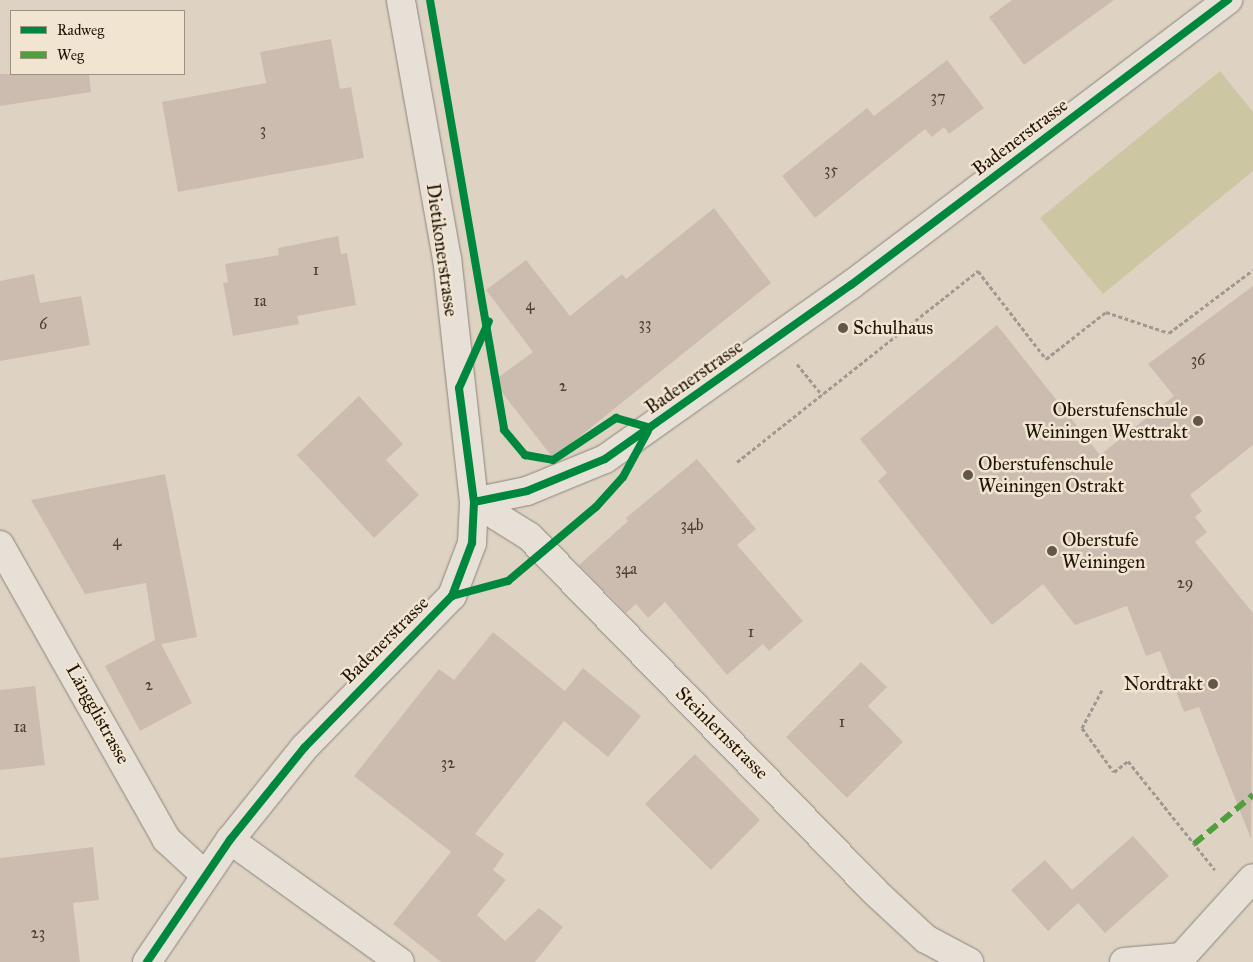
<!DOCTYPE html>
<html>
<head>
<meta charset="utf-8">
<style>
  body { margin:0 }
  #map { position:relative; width:1253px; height:962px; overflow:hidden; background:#ded3c3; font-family:"IM FELL Great Primer",serif }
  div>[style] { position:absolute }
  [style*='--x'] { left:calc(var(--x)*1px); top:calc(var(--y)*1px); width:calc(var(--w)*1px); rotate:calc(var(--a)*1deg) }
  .green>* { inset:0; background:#cdc6a3 }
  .building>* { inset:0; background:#ccbcb0 }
  .path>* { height:3px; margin-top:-1.5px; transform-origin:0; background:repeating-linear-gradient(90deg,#9f9992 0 4px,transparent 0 6.5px) }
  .roads { filter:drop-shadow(0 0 1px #8c8479) drop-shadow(0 0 1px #8c8479) }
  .minor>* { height:28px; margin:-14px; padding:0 14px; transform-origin:14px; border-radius:14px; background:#e6e0d7 }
  .quiet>* { height:6px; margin-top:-3px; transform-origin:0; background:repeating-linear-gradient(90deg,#4fa03d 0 12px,transparent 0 18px) }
  .cycleway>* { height:8px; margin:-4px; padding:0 4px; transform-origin:4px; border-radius:4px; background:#00873e }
  .dots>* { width:14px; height:14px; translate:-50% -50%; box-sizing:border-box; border:2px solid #f1e4d1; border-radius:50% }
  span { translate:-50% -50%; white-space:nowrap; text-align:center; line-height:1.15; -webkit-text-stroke:5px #f1e4d1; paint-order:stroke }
  .number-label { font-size:16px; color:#4a3e30 }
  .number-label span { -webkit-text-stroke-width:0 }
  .street-label { font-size:19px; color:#1f1406 }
  .poi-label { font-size:19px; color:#1f1406 }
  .left { translate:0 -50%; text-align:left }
  .right { translate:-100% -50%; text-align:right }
  .legend { position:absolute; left:10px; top:10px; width:175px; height:65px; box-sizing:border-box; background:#f1e4d1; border:1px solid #9d9180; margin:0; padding:6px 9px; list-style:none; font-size:15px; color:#1f1406 }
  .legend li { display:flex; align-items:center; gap:10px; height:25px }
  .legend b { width:25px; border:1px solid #9d9180 }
</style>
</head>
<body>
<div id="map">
  <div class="green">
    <div style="clip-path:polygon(1220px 71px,1253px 112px,1253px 171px,1103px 294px,1040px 218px)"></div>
  </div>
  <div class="building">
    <div style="clip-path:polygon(1012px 0,1114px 0,1024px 65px,989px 17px)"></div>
    <div style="clip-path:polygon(331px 39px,340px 89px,351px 87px,364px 158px,178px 192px,162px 102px,266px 83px,260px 52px)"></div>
    <div style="clip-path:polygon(947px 60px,984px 108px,949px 134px,944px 127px,932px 137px,925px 129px,815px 218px,782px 176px,867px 108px,874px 116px)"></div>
    <div style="clip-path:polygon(0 74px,89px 74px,91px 92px,0 106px)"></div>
    <div style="clip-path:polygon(714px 208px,771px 283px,553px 458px,493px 381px,533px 352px,486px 290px,526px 260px,570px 316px,622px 274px,626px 279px)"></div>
    <div style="clip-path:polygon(338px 236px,341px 254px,347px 253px,356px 305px,297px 316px,299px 324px,233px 336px,223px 283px,228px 282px,225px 264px,279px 255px,278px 248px)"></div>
    <div style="clip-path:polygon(34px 274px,40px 303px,81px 296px,90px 345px,0 361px,0 281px)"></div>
    <div style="clip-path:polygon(1253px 286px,1253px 445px,1190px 495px,1202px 511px,1195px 517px,1207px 532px,1195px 542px,1253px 613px,1251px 839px,1199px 707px,1184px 712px,1160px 651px,1146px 656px,1127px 606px,1075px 625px,1043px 584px,992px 625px,878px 481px,887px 473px,860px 439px,997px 325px,1100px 455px,1174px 396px,1148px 364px)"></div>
    <div style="clip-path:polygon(359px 396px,403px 444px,386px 460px,419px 495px,374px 538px,297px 455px)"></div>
    <div style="clip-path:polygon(697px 459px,756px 529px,737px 545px,803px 621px,769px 651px,763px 644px,727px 675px,665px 602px,648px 618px,636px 604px,626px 613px,579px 565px,628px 521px,626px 518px)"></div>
    <div style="clip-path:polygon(165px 474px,197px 637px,161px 644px,192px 703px,140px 731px,105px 666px,155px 640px,146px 583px,85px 594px,31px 500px)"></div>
    <div style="clip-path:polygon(493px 632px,565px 691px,583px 668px,641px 716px,608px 757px,564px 721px,475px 834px,504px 854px,493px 870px,506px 880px,477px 915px,505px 941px,539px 908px,563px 927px,535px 962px,441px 962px,393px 924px,451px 852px,354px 776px,439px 669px,454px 680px)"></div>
    <div style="clip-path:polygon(861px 662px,887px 687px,868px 706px,903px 742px,847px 798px,786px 737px)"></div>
    <div style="clip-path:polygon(35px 686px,45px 765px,0 770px,0 690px)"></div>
    <div style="clip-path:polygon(695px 754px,760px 820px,711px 870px,645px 804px)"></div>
    <div style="clip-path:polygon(1133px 836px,1169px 876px,1105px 933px,1078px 903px,1048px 931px,1011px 890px,1045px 860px,1072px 890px)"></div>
    <div style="clip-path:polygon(93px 847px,99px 900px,73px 903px,80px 962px,0 962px,0 858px)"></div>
  </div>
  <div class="path">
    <div style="--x:797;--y:364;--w:40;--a:51"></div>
    <div style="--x:737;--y:462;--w:308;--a:-38.4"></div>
    <div style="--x:978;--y:271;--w:111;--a:52.3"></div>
    <div style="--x:1046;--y:359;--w:76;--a:-38.1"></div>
    <div style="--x:1106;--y:312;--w:66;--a:18.4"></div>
    <div style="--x:1169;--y:333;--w:105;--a:-36.9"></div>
    <div style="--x:1102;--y:690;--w:43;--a:117.8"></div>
    <div style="--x:1082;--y:728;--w:54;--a:54"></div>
    <div style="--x:1114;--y:772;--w:18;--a:-38"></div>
    <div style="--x:1128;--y:761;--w:139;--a:51.4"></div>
  </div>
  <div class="roads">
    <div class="minor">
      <div style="--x:474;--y:502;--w:54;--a:-11.7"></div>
      <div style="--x:527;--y:491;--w:84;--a:-22.3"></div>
      <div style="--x:605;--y:459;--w:301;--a:-35.3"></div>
      <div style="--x:851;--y:285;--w:473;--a:-37.1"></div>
      <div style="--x:474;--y:502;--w:66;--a:32"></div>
      <div style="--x:530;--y:537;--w:492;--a:45.8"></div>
      <div style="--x:873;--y:890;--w:72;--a:42.8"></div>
      <div style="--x:926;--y:939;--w:49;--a:28.1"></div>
      <div style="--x:0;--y:545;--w:338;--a:60.5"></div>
      <div style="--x:166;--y:839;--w:53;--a:42.7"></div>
      <div style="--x:230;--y:840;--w:209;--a:35.7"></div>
      <div style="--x:147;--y:962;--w:148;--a:-55.8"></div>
      <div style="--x:230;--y:840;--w:118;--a:-51.2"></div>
      <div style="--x:304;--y:748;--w:212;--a:-45.8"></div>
      <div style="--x:452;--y:596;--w:57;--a:-69.3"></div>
      <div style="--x:472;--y:543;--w:41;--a:-87.2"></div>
      <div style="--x:474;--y:502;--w:244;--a:-96.3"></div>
      <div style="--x:447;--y:259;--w:263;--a:-100.1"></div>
      <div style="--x:1124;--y:962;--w:58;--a:-4.9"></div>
      <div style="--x:1177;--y:962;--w:113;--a:-47.9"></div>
    </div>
  </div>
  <div class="quiet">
    <div style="--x:1194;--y:844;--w:77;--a:-39.7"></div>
  </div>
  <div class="cycleway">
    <div style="--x:430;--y:0;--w:436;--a:80.2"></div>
    <div style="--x:504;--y:430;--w:33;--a:50"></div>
    <div style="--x:525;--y:455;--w:28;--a:10"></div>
    <div style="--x:553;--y:460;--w:76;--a:-33.7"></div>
    <div style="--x:616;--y:418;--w:35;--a:16"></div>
    <div style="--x:474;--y:502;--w:54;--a:-11.7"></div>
    <div style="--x:527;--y:491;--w:84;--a:-22.3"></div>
    <div style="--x:605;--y:459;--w:301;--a:-35.3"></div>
    <div style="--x:851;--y:285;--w:473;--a:-37.1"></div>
    <div style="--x:452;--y:596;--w:58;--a:-15"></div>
    <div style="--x:508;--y:581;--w:115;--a:-40.1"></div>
    <div style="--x:596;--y:507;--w:40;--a:-48"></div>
    <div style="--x:623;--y:477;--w:52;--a:-61.5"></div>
    <div style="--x:147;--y:962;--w:148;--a:-55.8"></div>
    <div style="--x:230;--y:840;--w:118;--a:-51.2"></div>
    <div style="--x:304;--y:748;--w:212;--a:-45.8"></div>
    <div style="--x:452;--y:596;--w:57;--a:-69.3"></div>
    <div style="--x:472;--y:543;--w:41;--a:-87.2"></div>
    <div style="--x:474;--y:502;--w:115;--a:-97.5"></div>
    <div style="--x:459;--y:388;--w:73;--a:-65.9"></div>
  </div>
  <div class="dots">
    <div style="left:843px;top:328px;background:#625748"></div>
    <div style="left:1198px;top:421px;background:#625748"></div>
    <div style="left:968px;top:475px;background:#625748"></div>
    <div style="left:1052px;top:551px;background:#625748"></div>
    <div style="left:1213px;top:684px;background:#625748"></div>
  </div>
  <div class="number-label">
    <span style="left:938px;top:97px">37</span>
    <span style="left:263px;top:130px">3</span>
    <span style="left:831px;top:170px">35</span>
    <span style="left:316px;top:270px">1</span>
    <span style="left:260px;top:301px">1a</span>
    <span style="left:530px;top:305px">4</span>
    <span style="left:43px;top:324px">6</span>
    <span style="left:645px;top:324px">33</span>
    <span style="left:1198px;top:360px">36</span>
    <span style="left:563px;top:386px">2</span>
    <span style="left:692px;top:525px">34b</span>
    <span style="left:117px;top:541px">4</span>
    <span style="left:626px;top:569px">34a</span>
    <span style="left:1185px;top:583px">29</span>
    <span style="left:751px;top:632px">1</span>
    <span style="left:149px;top:685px">2</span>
    <span style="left:842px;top:722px">1</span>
    <span style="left:20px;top:727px">1a</span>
    <span style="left:448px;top:763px">32</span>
    <span style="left:38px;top:933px">23</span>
  </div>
  <div class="street-label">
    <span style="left:1020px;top:137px;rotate:-37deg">Badenerstrasse</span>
    <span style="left:442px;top:250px;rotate:82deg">Dietikonerstrasse</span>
    <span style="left:694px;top:377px;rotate:-35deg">Badenerstrasse</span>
    <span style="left:385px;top:640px;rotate:-45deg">Badenerstrasse</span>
    <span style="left:98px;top:714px;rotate:61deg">Längglistrasse</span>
    <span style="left:722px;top:733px;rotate:45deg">Steinlernstrasse</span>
  </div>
  <div class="poi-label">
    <span class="left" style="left:853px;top:328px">Schulhaus</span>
    <span class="right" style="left:1188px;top:421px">Oberstufenschule<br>Weiningen Westtrakt</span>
    <span class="left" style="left:978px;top:475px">Oberstufenschule<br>Weiningen Ostrakt</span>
    <span class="left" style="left:1062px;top:551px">Oberstufe<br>Weiningen</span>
    <span class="right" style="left:1203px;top:684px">Nordtrakt</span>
  </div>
  <ul class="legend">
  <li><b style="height:6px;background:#00873e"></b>Radweg</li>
  <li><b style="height:6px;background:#4fa03d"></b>Weg</li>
  </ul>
</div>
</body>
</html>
